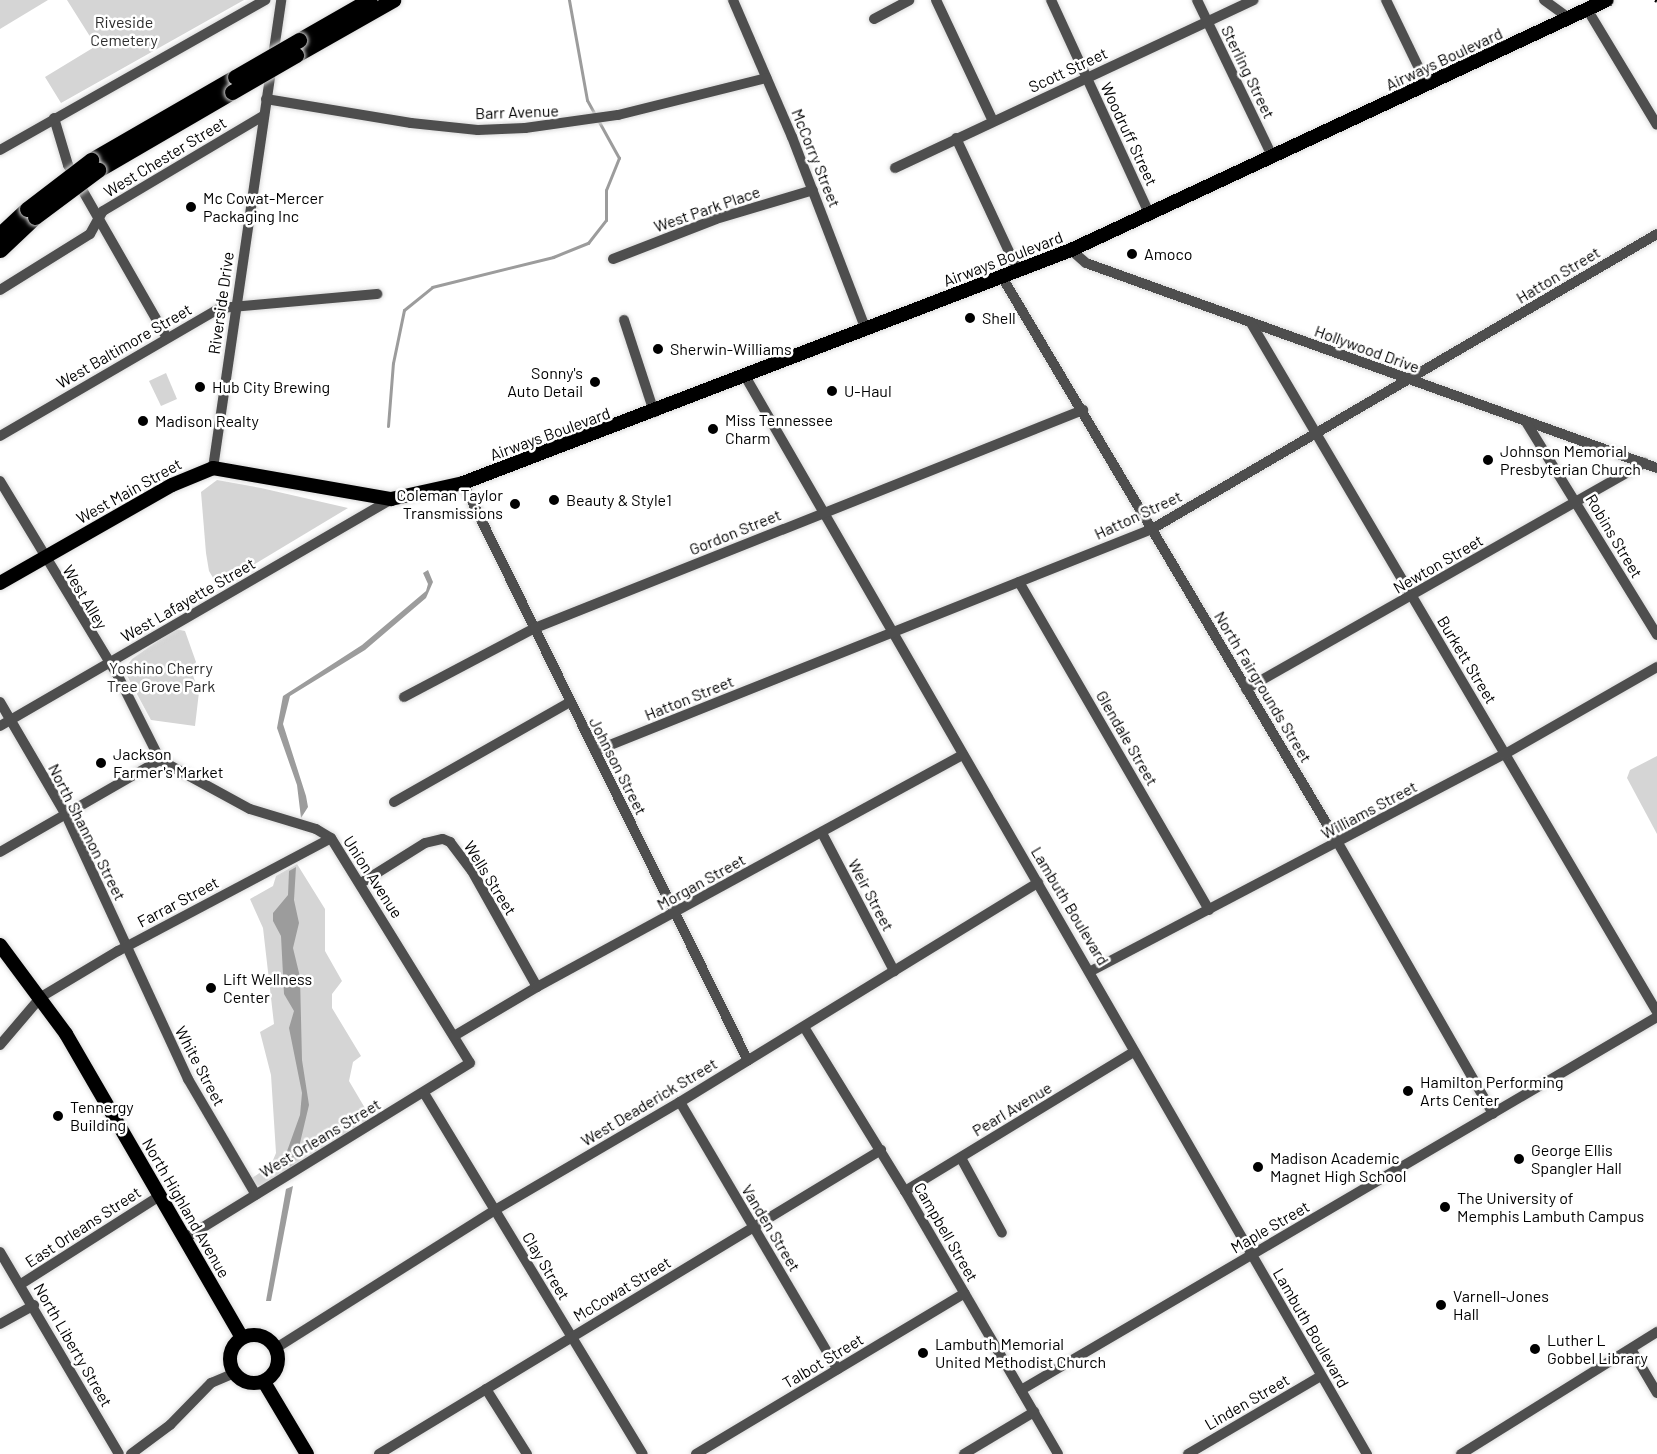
<!DOCTYPE html>
<html>
<head>
<meta charset="utf-8">
<style>
  body { margin:0 }
  #map { position:relative; width:1657px; height:1454px; overflow:hidden; background:#fff; font-family:Barlow,sans-serif }
  div>[style] { position:absolute }
  [style*='--x'] { left:calc(var(--x)*1px); top:calc(var(--y)*1px); width:calc(var(--w)*1px); rotate:calc(var(--a)*1deg) }
  .green>* { inset:0; background:#d5d5d5 }
  .water>* { inset:0; background:#9c9c9c }
  .stream>* { height:3px; margin:-1.5px; padding:0 1.5px; transform-origin:1.5px; border-radius:1.5px; background:#9c9c9c }
  .roads { filter:drop-shadow(0 0 2px #dbdbdb) drop-shadow(0 0 2px #dbdbdb) }
  .minor>* { height:10px; margin:-5px; padding:0 5px; transform-origin:5px; border-radius:5px; background:#4e4e4e }
  .major>* { height:14px; margin:-7px; padding:0 7px; transform-origin:7px; border-radius:7px; background:#000 }
  .major>.ring { margin:-7px; padding:0; box-sizing:content-box; background:none; border:14px solid #000; border-radius:50% }
  .highway>* { height:15px; margin:-7.5px; padding:0 7.5px; transform-origin:7.5px; border-radius:7.5px; background:#000 }
  .rail>* { height:3px; margin-top:-1.5px; transform-origin:0; background:repeating-linear-gradient(90deg,#000 0 9px,transparent 0 12px) }
  .bridges { filter:drop-shadow(0 0 2px #dbdbdb) drop-shadow(0 0 2px #dbdbdb) }
  .highway-bridge>* { height:15px; margin:-7.5px; padding:0 7.5px; transform-origin:7.5px; border-radius:7.5px; background:#000 }
  .dots>* { width:16px; height:16px; translate:-50% -50%; box-sizing:border-box; border:3px solid #fff; border-radius:50% }
  span { translate:-50% -50%; white-space:nowrap; text-align:center; line-height:1.15; -webkit-text-stroke:5px #fff; paint-order:stroke }
  .park-label { font-size:16px; color:#2c2c2c }
  .street-label { font-size:16px; color:#000 }
  .poi-label { font-size:16px; color:#000 }
  .left { translate:0 -50%; text-align:left }
  .right { translate:-100% -50%; text-align:right }
</style>
</head>
<body>
<div id="map">
  <div class="green">
    <div style="clip-path:polygon(0 0,48px 0,0 29px)"></div>
    <div style="clip-path:polygon(67px 0,244px 0,61px 103px,45px 77px,96px 46px)"></div>
    <div style="clip-path:polygon(166px 373px,177px 399px,161px 406px,149px 381px)"></div>
    <div style="clip-path:polygon(217px 480px,261px 488px,348px 508px,218px 586px,209px 571px,206px 553px,201px 492px)"></div>
    <div style="clip-path:polygon(175px 629px,185px 631px,196px 662px,191px 670px,199px 692px,195px 726px,151px 720px,124px 670px,132px 659px)"></div>
    <div style="clip-path:polygon(1657px 756px,1657px 834px,1627px 778px,1630px 770px)"></div>
    <div style="clip-path:polygon(297px 864px,325px 909px,325px 951px,342px 981px,332px 994px,332px 1008px,361px 1056px,353px 1062px,349px 1081px,372px 1120px,264px 1186px,256px 1185px,252px 1178px,271px 1165px,276px 1153px,271px 1075px,260px 1032px,274px 1024px,263px 928px,250px 899px,273px 886px,276px 876px)"></div>
  </div>
  <div class="water">
    <div style="clip-path:polygon(428px 570px,433px 582px,426px 598px,365px 650px,290px 696px,283px 724px,306px 796px,308px 807px,301px 818px,297px 785px,277px 728px,283px 696px,362px 645px,426px 591px,428px 584px,423px 573px)"></div>
    <div style="clip-path:polygon(296px 867px,294px 900px,299px 923px,293px 948px,300px 977px,302px 1060px,309px 1105px,295px 1164px,290px 1167px,286px 1154px,300px 1115px,302px 1093px,289px 1028px,294px 1011px,284px 994px,281px 936px,273px 921px,273px 913px,288px 895px,289px 871px)"></div>
    <div style="clip-path:polygon(293px 1186px,271px 1301px,266px 1301px,286px 1189px)"></div>
  </div>
  <div class="stream">
    <div style="--x:388;--y:426;--w:63;--a:-85.5"></div>
    <div style="--x:393;--y:363;--w:54;--a:-78.3"></div>
    <div style="--x:404;--y:310;--w:36;--a:-39"></div>
    <div style="--x:432;--y:287;--w:125;--a:-13.9"></div>
    <div style="--x:553;--y:257;--w:38;--a:-22"></div>
    <div style="--x:588;--y:243;--w:29;--a:-52"></div>
    <div style="--x:606;--y:220;--w:30;--a:-90"></div>
    <div style="--x:606;--y:190;--w:35;--a:-68"></div>
    <div style="--x:619;--y:158;--w:66;--a:-118.9"></div>
    <div style="--x:587;--y:100;--w:102;--a:-100.2"></div>
  </div>
  <div class="roads">
    <div class="minor">
      <div style="--x:733;--y:0;--w:149;--a:66.7"></div>
      <div style="--x:792;--y:137;--w:207;--a:69"></div>
      <div style="--x:936;--y:0;--w:134;--a:64.8"></div>
      <div style="--x:1051;--y:0;--w:237;--a:65.3"></div>
      <div style="--x:1197;--y:0;--w:175;--a:64.3"></div>
      <div style="--x:1386;--y:0;--w:94;--a:64.2"></div>
      <div style="--x:1544;--y:0;--w:31;--a:36"></div>
      <div style="--x:1587;--y:9;--w:135;--a:58.9"></div>
      <div style="--x:874;--y:19;--w:40;--a:-28"></div>
      <div style="--x:266;--y:99;--w:147;--a:9.4"></div>
      <div style="--x:411;--y:123;--w:67;--a:6"></div>
      <div style="--x:478;--y:130;--w:47;--a:-2.4"></div>
      <div style="--x:525;--y:128;--w:94;--a:-8"></div>
      <div style="--x:618;--y:115;--w:153;--a:-14"></div>
      <div style="--x:54;--y:118;--w:49;--a:73.4"></div>
      <div style="--x:68;--y:165;--w:199;--a:60.2"></div>
      <div style="--x:956;--y:138;--w:147;--a:65"></div>
      <div style="--x:0;--y:150;--w:305;--a:-29.5"></div>
      <div style="--x:895;--y:168;--w:396;--a:-25.1"></div>
      <div style="--x:1071;--y:250;--w:20;--a:41"></div>
      <div style="--x:1086;--y:263;--w:607;--a:19.75"></div>
      <div style="--x:613;--y:259;--w:110;--a:-21.2"></div>
      <div style="--x:716;--y:219;--w:101;--a:-16.6"></div>
      <div style="--x:1002;--y:277;--w:658;--a:59.3"></div>
      <div style="--x:1338;--y:843;--w:312;--a:60.2"></div>
      <div style="--x:0;--y:290;--w:106;--a:-31.9"></div>
      <div style="--x:90;--y:234;--w:26;--a:-61"></div>
      <div style="--x:103;--y:211;--w:186;--a:-30.7"></div>
      <div style="--x:624;--y:320;--w:97;--a:71.9"></div>
      <div style="--x:1251;--y:323;--w:800;--a:59.49"></div>
      <div style="--x:745;--y:376;--w:1245;--a:60.02"></div>
      <div style="--x:1526;--y:422;--w:250;--a:58.4"></div>
      <div style="--x:0;--y:436;--w:255;--a:-30.2"></div>
      <div style="--x:220;--y:308;--w:158;--a:-5.1"></div>
      <div style="--x:213;--y:468;--w:473;--a:-81.7"></div>
      <div style="--x:0;--y:481;--w:226;--a:58.8"></div>
      <div style="--x:117;--y:674;--w:96;--a:63.4"></div>
      <div style="--x:463;--y:483;--w:644;--a:63.75"></div>
      <div style="--x:1019;--y:582;--w:379;--a:59.9"></div>
      <div style="--x:1246;--y:689;--w:458;--a:-29.6"></div>
      <div style="--x:404;--y:697;--w:148;--a:-27.8"></div>
      <div style="--x:535;--y:628;--w:590;--a:-21.69"></div>
      <div style="--x:0;--y:702;--w:131;--a:59.7"></div>
      <div style="--x:66;--y:815;--w:291;--a:65.2"></div>
      <div style="--x:188;--y:1079;--w:134;--a:59.6"></div>
      <div style="--x:0;--y:726;--w:452;--a:-30.1"></div>
      <div style="--x:595;--y:751;--w:600;--a:-21.73"></div>
      <div style="--x:1152;--y:529;--w:585;--a:-30.29"></div>
      <div style="--x:160;--y:760;--w:102;--a:28.6"></div>
      <div style="--x:250;--y:809;--w:69;--a:16.9"></div>
      <div style="--x:316;--y:829;--w:17;--a:31"></div>
      <div style="--x:331;--y:838;--w:264;--a:58.3"></div>
      <div style="--x:470;--y:1063;--w:334;--a:148.4"></div>
      <div style="--x:394;--y:802;--w:202;--a:-29.6"></div>
      <div style="--x:822;--y:833;--w:156;--a:62.4"></div>
      <div style="--x:0;--y:852;--w:185;--a:-29.9"></div>
      <div style="--x:361;--y:883;--w:75;--a:-32"></div>
      <div style="--x:425;--y:843;--w:18;--a:-13"></div>
      <div style="--x:443;--y:839;--w:8;--a:23"></div>
      <div style="--x:450;--y:842;--w:36;--a:53"></div>
      <div style="--x:472;--y:871;--w:133;--a:60.7"></div>
      <div style="--x:1091;--y:971;--w:467;--a:-27.7"></div>
      <div style="--x:1505;--y:754;--w:175;--a:-29.8"></div>
      <div style="--x:804;--y:1027;--w:193;--a:58.4"></div>
      <div style="--x:905;--y:1191;--w:304;--a:59.8"></div>
      <div style="--x:454;--y:1036;--w:96;--a:-30.6"></div>
      <div style="--x:537;--y:987;--w:485;--a:-28.6"></div>
      <div style="--x:0;--y:1045;--w:63;--a:-49.5"></div>
      <div style="--x:41;--y:997;--w:90;--a:-30.9"></div>
      <div style="--x:118;--y:951;--w:241;--a:-27.9"></div>
      <div style="--x:424;--y:1093;--w:422;--a:58.8"></div>
      <div style="--x:680;--y:1102;--w:310;--a:59.5"></div>
      <div style="--x:961;--y:1158;--w:85;--a:61.3"></div>
      <div style="--x:905;--y:1191;--w:268;--a:-31.3"></div>
      <div style="--x:0;--y:1252;--w:234;--a:59.5"></div>
      <div style="--x:21;--y:1284;--w:166;--a:-32.4"></div>
      <div style="--x:0;--y:1324;--w:39;--a:-29"></div>
      <div style="--x:276;--y:1348;--w:259;--a:-32.2"></div>
      <div style="--x:495;--y:1210;--w:214;--a:-30.3"></div>
      <div style="--x:680;--y:1102;--w:420;--a:-31.5"></div>
      <div style="--x:1631;--y:1349;--w:51;--a:59.4"></div>
      <div style="--x:486;--y:1389;--w:77;--a:57.8"></div>
      <div style="--x:1021;--y:1390;--w:737;--a:-30.39"></div>
      <div style="--x:131;--y:1454;--w:49;--a:-36.6"></div>
      <div style="--x:170;--y:1425;--w:59;--a:-45.7"></div>
      <div style="--x:211;--y:1383;--w:25;--a:-23"></div>
      <div style="--x:379;--y:1454;--w:587;--a:-31.2"></div>
      <div style="--x:696;--y:1454;--w:313;--a:-30.9"></div>
      <div style="--x:964;--y:1454;--w:82;--a:-31"></div>
      <div style="--x:1188;--y:1454;--w:154;--a:-30.4"></div>
      <div style="--x:1461;--y:1454;--w:231;--a:-31.9"></div>
    </div>
    <div class="major">
      <div style="--x:0;--y:583;--w:198;--a:-29.7"></div>
      <div style="--x:172;--y:485;--w:44;--a:-22.5"></div>
      <div style="--x:213;--y:468;--w:181;--a:9.9"></div>
      <div style="--x:391;--y:499;--w:74;--a:-12.5"></div>
      <div style="--x:463;--y:483;--w:651;--a:-20.97"></div>
      <div style="--x:1071;--y:250;--w:591;--a:-25.01"></div>
      <div style="--x:0;--y:945;--w:111;--a:53.4"></div>
      <div style="--x:66;--y:1034;--w:351;--a:59.9"></div>
      <div class="ring" style="left:230px;top:1335px;width:34px;height:34px"></div>
      <div style="--x:264;--y:1382;--w:84;--a:59.2"></div>
    </div>
    <div class="highway">
      <div style="--x:299;--y:40;--w:81;--a:-29.7"></div>
      <div style="--x:296;--y:55;--w:112;--a:-29.6"></div>
      <div style="--x:91;--y:160;--w:166;--a:-30"></div>
      <div style="--x:98;--y:170;--w:155;--a:-30.2"></div>
      <div style="--x:0;--y:234;--w:37;--a:-43"></div>
      <div style="--x:0;--y:250;--w:48;--a:-43.3"></div>
    </div>
  </div>
  <div class="rail">
    <div style="--x:1655;--y:0;--w:2;--a:27"></div>
  </div>
  <div class="bridges">
    <div class="highway-bridge">
      <div style="--x:235;--y:77;--w:74;--a:-30"></div>
      <div style="--x:232;--y:92;--w:74;--a:-30"></div>
      <div style="--x:27;--y:209;--w:81;--a:-37.4"></div>
      <div style="--x:35;--y:217;--w:79;--a:-36.7"></div>
    </div>
  </div>
  <div class="dots">
    <div style="left:191px;top:207px;background:#000"></div>
    <div style="left:1132px;top:254px;background:#000"></div>
    <div style="left:970px;top:318px;background:#000"></div>
    <div style="left:658px;top:349px;background:#000"></div>
    <div style="left:595px;top:382px;background:#000"></div>
    <div style="left:200px;top:387px;background:#000"></div>
    <div style="left:832px;top:391px;background:#000"></div>
    <div style="left:143px;top:421px;background:#000"></div>
    <div style="left:713px;top:429px;background:#000"></div>
    <div style="left:1488px;top:460px;background:#000"></div>
    <div style="left:554px;top:500px;background:#000"></div>
    <div style="left:515px;top:504px;background:#000"></div>
    <div style="left:101px;top:763px;background:#000"></div>
    <div style="left:211px;top:988px;background:#000"></div>
    <div style="left:1408px;top:1091px;background:#000"></div>
    <div style="left:58px;top:1116px;background:#000"></div>
    <div style="left:1519px;top:1159px;background:#000"></div>
    <div style="left:1258px;top:1167px;background:#000"></div>
    <div style="left:1445px;top:1207px;background:#000"></div>
    <div style="left:1441px;top:1305px;background:#000"></div>
    <div style="left:1535px;top:1349px;background:#000"></div>
    <div style="left:923px;top:1353px;background:#000"></div>
  </div>
  <div class="park-label">
    <span style="left:124px;top:31px">Riveside<br>Cemetery</span>
    <span style="left:161px;top:677px">Yoshino Cherry<br>Tree Grove Park</span>
  </div>
  <div class="street-label">
    <span style="left:1444px;top:59px;rotate:-25deg">Airways Boulevard</span>
    <span style="left:1068px;top:70px;rotate:-25deg">Scott Street</span>
    <span style="left:1248px;top:72px;rotate:64deg">Sterling Street</span>
    <span style="left:517px;top:112px;rotate:-2deg">Barr Avenue</span>
    <span style="left:1129px;top:134px;rotate:65deg">Woodruff Street</span>
    <span style="left:165px;top:157px;rotate:-31deg">West Chester Street</span>
    <span style="left:816px;top:158px;rotate:68deg">McCorry Street</span>
    <span style="left:707px;top:209px;rotate:-19deg">West Park Place</span>
    <span style="left:1003px;top:259px;rotate:-21deg">Airways Boulevard</span>
    <span style="left:1558px;top:275px;rotate:-31deg">Hatton Street</span>
    <span style="left:221px;top:303px;rotate:-82deg">Riverside Drive</span>
    <span style="left:124px;top:346px;rotate:-30deg">West Baltimore Street</span>
    <span style="left:1367px;top:349px;rotate:20deg">Hollywood Drive</span>
    <span style="left:550px;top:434px;rotate:-20deg">Airways Boulevard</span>
    <span style="left:129px;top:491px;rotate:-29deg">West Main Street</span>
    <span style="left:1138px;top:515px;rotate:-25deg">Hatton Street</span>
    <span style="left:735px;top:532px;rotate:-22deg">Gordon Street</span>
    <span style="left:1614px;top:536px;rotate:59deg">Robins Street</span>
    <span style="left:1438px;top:564px;rotate:-30deg">Newton Street</span>
    <span style="left:85px;top:597px;rotate:59deg">West Alley</span>
    <span style="left:188px;top:600px;rotate:-30deg">West Lafayette Street</span>
    <span style="left:1467px;top:660px;rotate:59deg">Burkett Street</span>
    <span style="left:1263px;top:687px;rotate:59deg">North Fairgrounds Street</span>
    <span style="left:689px;top:698px;rotate:-22deg">Hatton Street</span>
    <span style="left:1127px;top:738px;rotate:60deg">Glendale Street</span>
    <span style="left:618px;top:766px;rotate:63deg">Johnson Street</span>
    <span style="left:1369px;top:810px;rotate:-28deg">Williams Street</span>
    <span style="left:87px;top:832px;rotate:63deg">North Shannon Street</span>
    <span style="left:373px;top:877px;rotate:57deg">Union Avenue</span>
    <span style="left:490px;top:878px;rotate:58deg">Wells Street</span>
    <span style="left:701px;top:882px;rotate:-29deg">Morgan Street</span>
    <span style="left:871px;top:895px;rotate:62deg">Weir Street</span>
    <span style="left:178px;top:902px;rotate:-28deg">Farrar Street</span>
    <span style="left:1070px;top:906px;rotate:59deg">Lambuth Boulevard</span>
    <span style="left:200px;top:1066px;rotate:62deg">White Street</span>
    <span style="left:649px;top:1102px;rotate:-31deg">West Deaderick Street</span>
    <span style="left:1012px;top:1109px;rotate:-31deg">Pearl Avenue</span>
    <span style="left:320px;top:1138px;rotate:-31deg">West Orleans Street</span>
    <span style="left:186px;top:1208px;rotate:60deg">North Highland Avenue</span>
    <span style="left:83px;top:1227px;rotate:-33deg">East Orleans Street</span>
    <span style="left:1270px;top:1227px;rotate:-30deg">Maple Street</span>
    <span style="left:771px;top:1228px;rotate:59deg">Vanden Street</span>
    <span style="left:946px;top:1232px;rotate:60deg">Campbell Street</span>
    <span style="left:546px;top:1266px;rotate:59deg">Clay Street</span>
    <span style="left:622px;top:1289px;rotate:-31deg">McCowat Street</span>
    <span style="left:1311px;top:1328px;rotate:60deg">Lambuth Boulevard</span>
    <span style="left:73px;top:1345px;rotate:60deg">North Liberty Street</span>
    <span style="left:823px;top:1361px;rotate:-31deg">Talbot Street</span>
    <span style="left:1247px;top:1402px;rotate:-30deg">Linden Street</span>
  </div>
  <div class="poi-label">
    <span class="left" style="left:203px;top:207px">Mc Cowat-Mercer<br>Packaging Inc</span>
    <span class="left" style="left:1144px;top:254px">Amoco</span>
    <span class="left" style="left:982px;top:318px">Shell</span>
    <span class="left" style="left:670px;top:349px">Sherwin-Williams</span>
    <span class="right" style="left:583px;top:382px">Sonny's<br>Auto Detail</span>
    <span class="left" style="left:212px;top:387px">Hub City Brewing</span>
    <span class="left" style="left:844px;top:391px">U-Haul</span>
    <span class="left" style="left:725px;top:429px">Miss Tennessee<br>Charm</span>
    <span class="left" style="left:155px;top:421px">Madison Realty</span>
    <span class="left" style="left:1500px;top:460px">Johnson Memorial<br>Presbyterian Church</span>
    <span class="right" style="left:503px;top:504px">Coleman Taylor<br>Transmissions</span>
    <span class="left" style="left:566px;top:500px">Beauty &amp; Style1</span>
    <span class="left" style="left:113px;top:763px">Jackson<br>Farmer's Market</span>
    <span class="left" style="left:223px;top:988px">Lift Wellness<br>Center</span>
    <span class="left" style="left:1420px;top:1091px">Hamilton Performing<br>Arts Center</span>
    <span class="left" style="left:70px;top:1116px">Tennergy<br>Building</span>
    <span class="left" style="left:1531px;top:1159px">George Ellis<br>Spangler Hall</span>
    <span class="left" style="left:1270px;top:1167px">Madison Academic<br>Magnet High School</span>
    <span class="left" style="left:1457px;top:1207px">The University of<br>Memphis Lambuth Campus</span>
    <span class="left" style="left:1453px;top:1305px">Varnell-Jones<br>Hall</span>
    <span class="left" style="left:1547px;top:1349px">Luther L<br>Gobbel Library</span>
    <span class="left" style="left:935px;top:1353px">Lambuth Memorial<br>United Methodist Church</span>
  </div>
</div>
</body>
</html>
